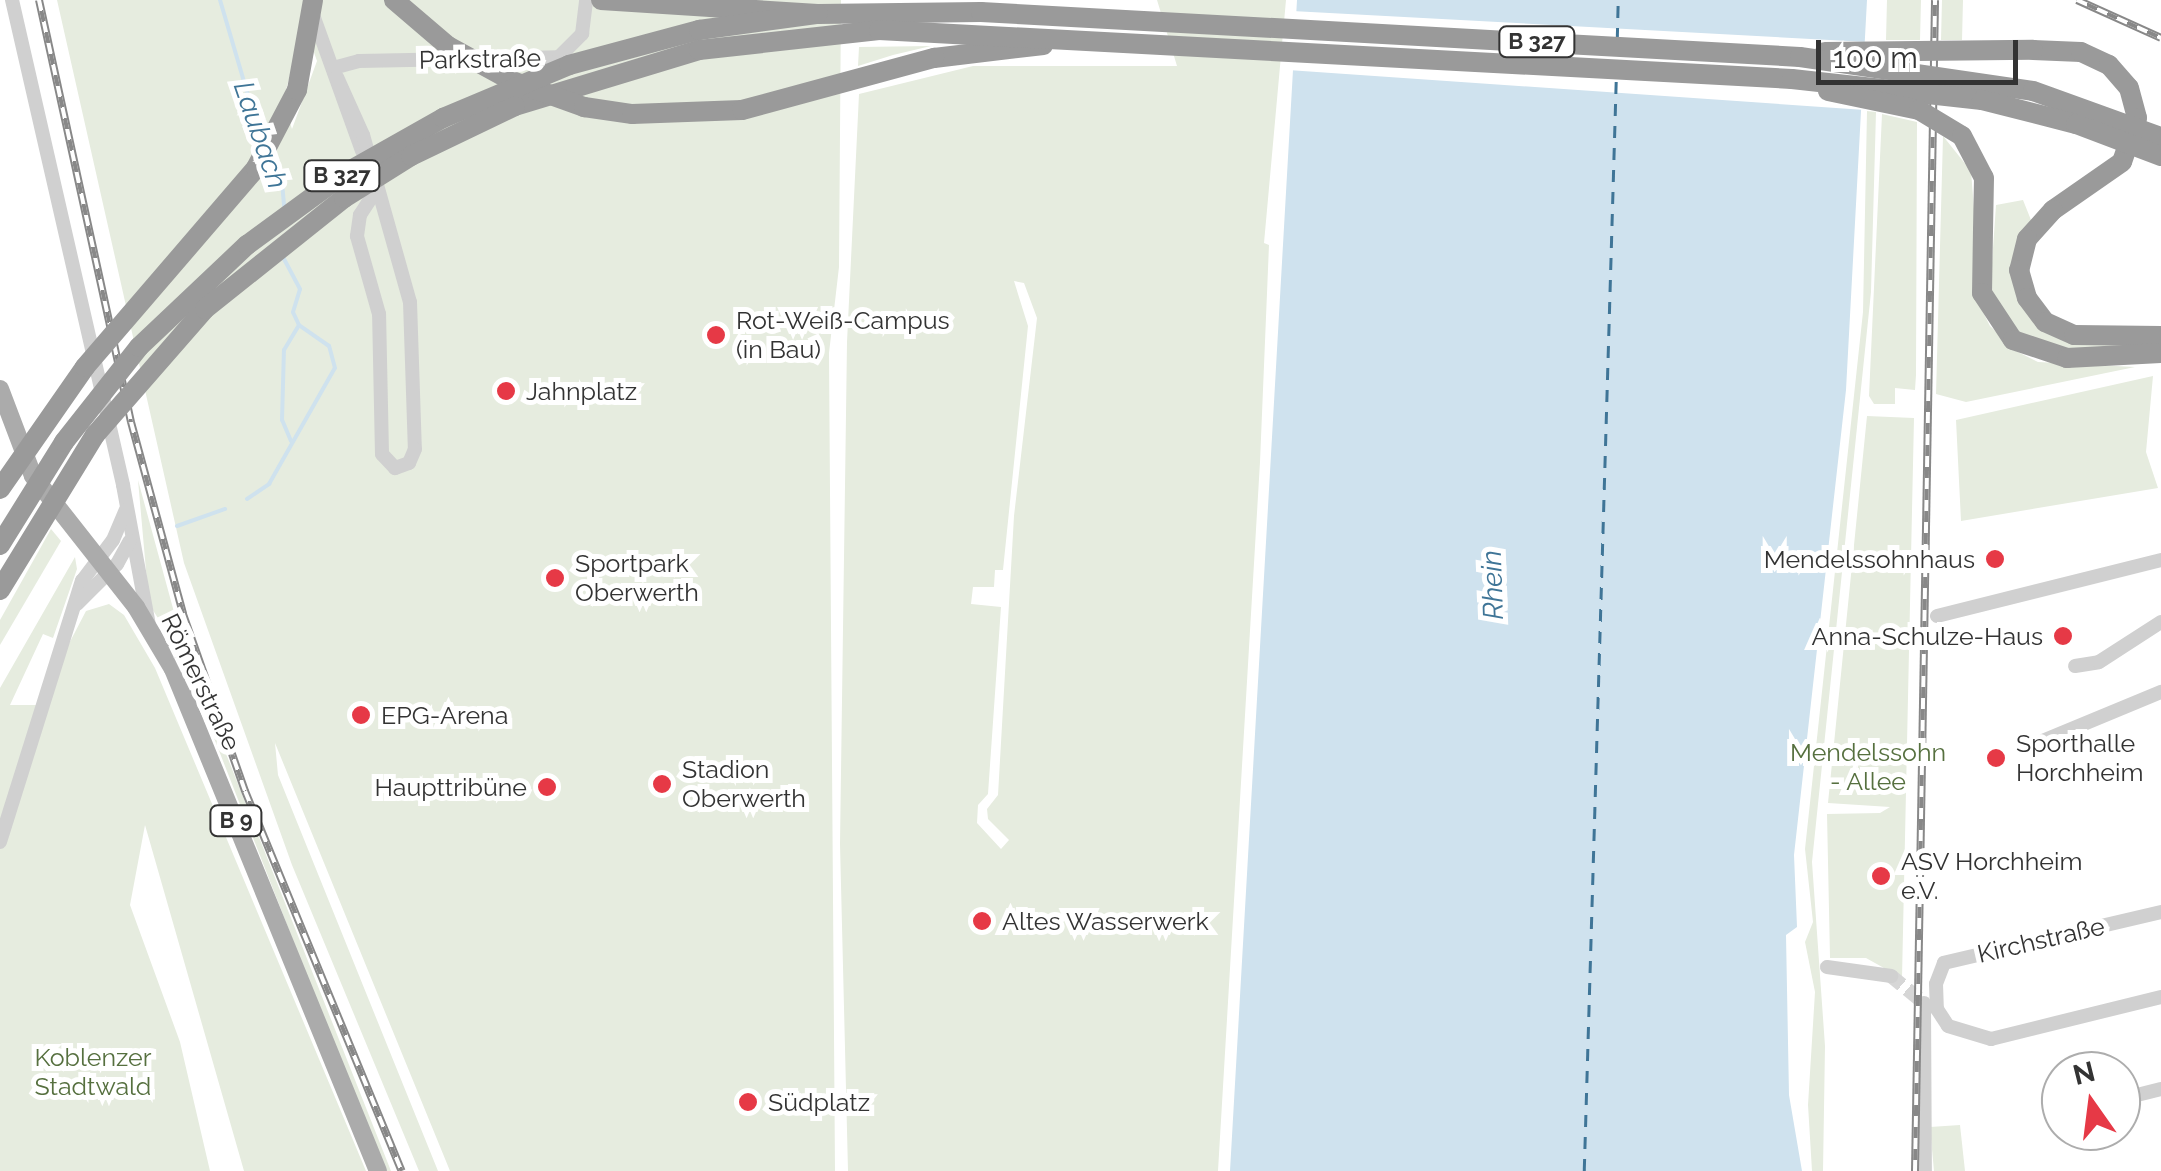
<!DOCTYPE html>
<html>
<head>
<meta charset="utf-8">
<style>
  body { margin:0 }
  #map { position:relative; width:2161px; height:1171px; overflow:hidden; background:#fff; font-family:Raleway,sans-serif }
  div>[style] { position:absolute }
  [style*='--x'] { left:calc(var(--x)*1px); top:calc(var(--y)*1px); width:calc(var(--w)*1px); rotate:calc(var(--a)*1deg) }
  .green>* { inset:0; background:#e6ecdf }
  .water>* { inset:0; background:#cfe2ee }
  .pier>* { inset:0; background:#fff }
  .stream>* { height:4px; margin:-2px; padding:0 2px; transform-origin:2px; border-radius:2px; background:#cfe2ee }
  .ferry>* { height:2.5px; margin-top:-1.25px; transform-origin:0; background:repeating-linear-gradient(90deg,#3f7597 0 12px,transparent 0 22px) }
  .minor-tunnel>* { height:14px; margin-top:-7px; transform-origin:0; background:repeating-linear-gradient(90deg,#d6d6d6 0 14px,transparent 0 21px) }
  .minor>* { height:14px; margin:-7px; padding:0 7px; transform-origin:7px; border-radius:7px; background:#d0d0d0 }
  .major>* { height:18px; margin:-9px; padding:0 9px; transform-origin:9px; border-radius:9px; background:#ababab }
  .highway>* { height:20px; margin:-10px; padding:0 10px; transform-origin:10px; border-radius:10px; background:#9a9a9a }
  .rail>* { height:8px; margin-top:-4px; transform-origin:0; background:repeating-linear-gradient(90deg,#fff 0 11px,#888 0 22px); box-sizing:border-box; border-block:2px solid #888 }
  .highway-bridge>* { height:20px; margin:-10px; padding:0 10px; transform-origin:10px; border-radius:10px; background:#9a9a9a }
  .dots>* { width:28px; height:28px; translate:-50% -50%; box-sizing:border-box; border:5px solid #fff; border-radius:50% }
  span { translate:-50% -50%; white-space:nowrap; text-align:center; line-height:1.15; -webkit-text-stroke:10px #fff; paint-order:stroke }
  .shield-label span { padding:2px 8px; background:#fff; border:2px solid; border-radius:8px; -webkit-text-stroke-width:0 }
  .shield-label { font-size:22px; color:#333; font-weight:700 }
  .street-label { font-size:25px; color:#333 }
  .poi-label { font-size:25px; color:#333 }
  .left { translate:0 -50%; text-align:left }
  .right { translate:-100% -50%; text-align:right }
  .park-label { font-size:25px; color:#56703f }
  .water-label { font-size:28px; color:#3f7597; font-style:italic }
  .north { position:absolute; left:2041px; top:1051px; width:100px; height:100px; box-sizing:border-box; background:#fff; border:2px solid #adadad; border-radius:50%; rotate:346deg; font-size:28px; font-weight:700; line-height:40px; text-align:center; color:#333 }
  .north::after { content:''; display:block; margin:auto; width:35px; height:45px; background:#e63946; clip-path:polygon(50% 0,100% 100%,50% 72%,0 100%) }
  .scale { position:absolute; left:1816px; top:40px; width:202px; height:45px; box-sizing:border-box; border:5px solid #333; border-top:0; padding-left:12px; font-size:30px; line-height:35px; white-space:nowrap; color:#333; -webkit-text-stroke:8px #fff; paint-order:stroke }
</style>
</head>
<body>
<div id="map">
  <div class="green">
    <div style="clip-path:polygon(evenodd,57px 0,841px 0,839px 267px,829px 353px,835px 1171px,450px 1171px,275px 743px,278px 775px,438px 1171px,419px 1171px,292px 865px,184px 563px,57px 0,304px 24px,317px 61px,292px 129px,283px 101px,304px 24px)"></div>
    <div style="clip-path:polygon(evenodd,1157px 0,1286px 0,1264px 243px,1269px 245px,1260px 462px,1218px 1171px,848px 1171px,840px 844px,847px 342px,859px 94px,973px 66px,1177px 66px,1157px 0,1014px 281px,1024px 283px,1037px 318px,1014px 516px,998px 795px,987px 809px,988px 819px,1009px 840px,1001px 849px,977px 823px,978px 805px,988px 794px,1001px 607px,971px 604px,973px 587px,994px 587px,995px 570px,1003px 570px,1028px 326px,1014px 281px)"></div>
    <div style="clip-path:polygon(1887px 0,1921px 0,1920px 40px,1886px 40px)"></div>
    <div style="clip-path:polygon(1942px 0,1963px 0,1962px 40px,1941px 40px)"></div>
    <div style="clip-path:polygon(931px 46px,893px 55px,858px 66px,859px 47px)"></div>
    <div style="clip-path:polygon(1867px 111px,1876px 112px,1871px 292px,1812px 862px,1825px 1046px,1823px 1171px,1812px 1171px,1808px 1105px,1815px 992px,1805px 942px,1813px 922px,1805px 849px,1863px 312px)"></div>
    <div style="clip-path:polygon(1882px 114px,1917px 122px,1916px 375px,1915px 390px,1895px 388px,1895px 404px,1874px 404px,1869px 396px)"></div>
    <div style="clip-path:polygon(1943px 136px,1971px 171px,1982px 310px,1990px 326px,2016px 351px,2038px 362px,2135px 367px,1966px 402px,1936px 394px)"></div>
    <div style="clip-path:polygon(2023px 200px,2031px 220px,2027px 311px,2132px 345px,2058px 350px,2023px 338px,1990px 292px,1996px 205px)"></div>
    <div style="clip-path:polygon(2153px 376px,2146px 452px,2158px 488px,1961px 521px,1956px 420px)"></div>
    <div style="clip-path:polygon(1867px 416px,1914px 418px,1902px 978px,1866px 958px,1830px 958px,1827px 814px,1880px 813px,1890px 807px,1828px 803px)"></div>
    <div style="clip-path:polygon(138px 480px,183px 645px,391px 1171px,385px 1171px,348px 1081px,182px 656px,149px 604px)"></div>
    <div style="clip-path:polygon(51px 529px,61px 541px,0 645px,0 620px)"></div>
    <div style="clip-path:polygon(75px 557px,77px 569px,53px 638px,43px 634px,10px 705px,37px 705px,86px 611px,109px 604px,124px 615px,155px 668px,366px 1171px,244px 1171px,145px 825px,130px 905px,180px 1042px,210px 1171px,0 1171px,0 688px)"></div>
    <div style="clip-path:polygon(1960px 1125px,1965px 1171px,1934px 1171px,1930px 1127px)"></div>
  </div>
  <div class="water">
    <div style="clip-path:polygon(1297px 0,1867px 0,1846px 390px,1794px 855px,1797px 927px,1786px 935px,1789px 1095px,1802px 1171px,1230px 1171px)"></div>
  </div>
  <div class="pier">
    <div style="clip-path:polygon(1292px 11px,1867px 42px,1865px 110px,1288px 70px)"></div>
  </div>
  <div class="stream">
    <div style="--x:220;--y:0;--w:149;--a:73.6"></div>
    <div style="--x:269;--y:155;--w:30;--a:64"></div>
    <div style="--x:282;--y:182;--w:25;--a:85"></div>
    <div style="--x:291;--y:441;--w:23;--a:-113"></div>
    <div style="--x:282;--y:420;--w:70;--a:-88.4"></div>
    <div style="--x:284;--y:350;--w:27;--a:-59"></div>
    <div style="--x:247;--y:499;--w:27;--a:-34"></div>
    <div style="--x:269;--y:484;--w:133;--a:-60.4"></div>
    <div style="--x:335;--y:368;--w:23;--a:-105"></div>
    <div style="--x:329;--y:346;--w:37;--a:-145"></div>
    <div style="--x:299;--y:325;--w:14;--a:-115"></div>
    <div style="--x:293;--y:312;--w:24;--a:-73"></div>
    <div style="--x:300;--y:289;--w:36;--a:-118"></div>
    <div style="--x:177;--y:526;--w:51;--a:-19.5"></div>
  </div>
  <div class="ferry">
    <div style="--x:1617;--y:40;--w:40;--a:-88.6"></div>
    <div style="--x:1584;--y:1171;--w:1093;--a:-88.32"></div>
  </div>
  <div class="minor-tunnel">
    <div style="--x:1891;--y:976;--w:43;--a:39.3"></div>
  </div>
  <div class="minor">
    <div style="--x:12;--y:0;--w:498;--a:77.1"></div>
    <div style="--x:123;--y:485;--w:142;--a:79.5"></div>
    <div style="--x:312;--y:12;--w:148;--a:70.2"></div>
    <div style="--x:333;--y:68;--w:27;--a:-15"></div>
    <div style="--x:359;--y:61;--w:200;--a:-1.1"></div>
    <div style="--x:559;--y:57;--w:33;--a:-45"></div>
    <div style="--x:582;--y:34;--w:34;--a:-83"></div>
    <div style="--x:337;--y:77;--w:64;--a:65.9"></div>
    <div style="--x:363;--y:135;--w:173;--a:74.3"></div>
    <div style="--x:410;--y:302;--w:147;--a:88.1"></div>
    <div style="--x:415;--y:449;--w:15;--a:113"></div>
    <div style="--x:409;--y:463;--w:15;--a:160"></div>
    <div style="--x:395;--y:468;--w:19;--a:-133"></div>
    <div style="--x:382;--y:454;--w:140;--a:-91.2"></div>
    <div style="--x:379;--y:314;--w:81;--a:-105.8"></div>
    <div style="--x:357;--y:236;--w:21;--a:-82"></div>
    <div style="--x:360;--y:215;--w:30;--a:-57"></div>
    <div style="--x:77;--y:604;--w:57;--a:-45"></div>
    <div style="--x:117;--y:564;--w:26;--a:-61"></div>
    <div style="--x:1937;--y:616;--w:231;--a:-14"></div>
    <div style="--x:2075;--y:666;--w:24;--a:-9"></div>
    <div style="--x:2099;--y:662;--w:74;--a:-32.8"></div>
    <div style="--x:2033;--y:745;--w:139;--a:-22.5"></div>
    <div style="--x:0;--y:842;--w:274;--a:-72.6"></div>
    <div style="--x:82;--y:581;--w:51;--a:-52.9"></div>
    <div style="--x:113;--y:540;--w:33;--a:-67"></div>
    <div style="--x:2161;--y:912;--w:223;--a:166.8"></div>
    <div style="--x:1944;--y:963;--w:22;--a:111"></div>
    <div style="--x:1936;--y:984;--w:25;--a:88"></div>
    <div style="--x:1937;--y:1009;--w:20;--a:57"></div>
    <div style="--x:1948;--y:1026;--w:45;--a:16.8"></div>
    <div style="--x:1991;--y:1039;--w:175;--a:-13.9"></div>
    <div style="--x:1827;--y:967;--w:65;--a:8"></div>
    <div style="--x:1924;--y:1003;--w:168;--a:89.7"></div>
    <div style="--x:2121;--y:1099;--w:41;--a:-14"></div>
    <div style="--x:2056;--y:1115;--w:5;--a:-11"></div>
  </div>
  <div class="major">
    <div style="--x:0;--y:389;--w:93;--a:69.2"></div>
    <div style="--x:33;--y:476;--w:167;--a:51.8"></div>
    <div style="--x:136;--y:607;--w:72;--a:59.2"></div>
    <div style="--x:173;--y:669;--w:542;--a:67.79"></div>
  </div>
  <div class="highway">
    <div style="--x:601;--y:0;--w:217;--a:3.7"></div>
    <div style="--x:818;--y:14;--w:163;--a:-0.7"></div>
    <div style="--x:981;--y:12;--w:820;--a:3.14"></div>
    <div style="--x:2033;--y:50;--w:48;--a:2.4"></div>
    <div style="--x:2081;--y:52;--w:31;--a:25"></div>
    <div style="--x:2109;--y:65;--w:30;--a:49"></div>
    <div style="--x:2129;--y:88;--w:31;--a:75"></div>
    <div style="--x:2137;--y:118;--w:46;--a:108.8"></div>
    <div style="--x:2122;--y:162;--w:84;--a:145.2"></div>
    <div style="--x:2053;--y:210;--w:39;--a:132"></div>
    <div style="--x:2027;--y:239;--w:32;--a:104"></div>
    <div style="--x:2019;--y:270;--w:29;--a:74"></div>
    <div style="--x:2027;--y:298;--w:30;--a:53"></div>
    <div style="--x:2045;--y:322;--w:32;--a:24"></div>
    <div style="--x:2074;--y:335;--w:87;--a:0.7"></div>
    <div style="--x:934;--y:58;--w:110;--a:-6.8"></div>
    <div style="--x:515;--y:106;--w:192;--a:-16.9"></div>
    <div style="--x:699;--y:50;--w:181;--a:-6.3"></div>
    <div style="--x:879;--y:30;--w:914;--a:3.07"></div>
    <div style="--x:1983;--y:230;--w:63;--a:90.9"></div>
    <div style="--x:1982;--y:293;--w:56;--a:56.6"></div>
    <div style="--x:2013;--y:340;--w:57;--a:18.4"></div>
    <div style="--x:2067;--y:358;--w:94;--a:-3"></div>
  </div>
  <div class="rail">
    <div style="--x:39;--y:0;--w:432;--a:77.7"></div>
    <div style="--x:131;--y:422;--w:199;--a:74.8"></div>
    <div style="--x:183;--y:614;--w:188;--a:70.7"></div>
    <div style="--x:245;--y:791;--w:411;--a:67.6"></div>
    <div style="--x:2077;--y:0;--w:92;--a:24.3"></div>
    <div style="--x:1915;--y:1171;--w:1171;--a:-89.02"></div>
  </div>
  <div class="highway-bridge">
    <div style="--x:394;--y:0;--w:71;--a:40.4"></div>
    <div style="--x:448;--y:46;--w:73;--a:28.7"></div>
    <div style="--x:512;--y:81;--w:77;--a:19.9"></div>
    <div style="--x:584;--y:107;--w:49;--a:8.3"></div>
    <div style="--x:632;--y:114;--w:110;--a:-2.1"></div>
    <div style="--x:742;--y:110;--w:199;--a:-15.2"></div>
    <div style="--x:1825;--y:52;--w:208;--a:-0.6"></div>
    <div style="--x:1800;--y:57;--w:235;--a:8.3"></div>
    <div style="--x:2033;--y:91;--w:136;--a:19.8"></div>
    <div style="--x:1792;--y:79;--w:191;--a:6.3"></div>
    <div style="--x:1982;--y:100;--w:97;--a:14.3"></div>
    <div style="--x:2076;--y:124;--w:91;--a:20.6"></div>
    <div style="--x:1828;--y:91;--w:93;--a:11.8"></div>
    <div style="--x:1919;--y:110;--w:50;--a:31.2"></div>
    <div style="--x:1962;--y:136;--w:47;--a:62.4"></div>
    <div style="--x:1984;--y:178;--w:52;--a:91.1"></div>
    <div style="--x:0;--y:489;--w:149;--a:-55.1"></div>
    <div style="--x:85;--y:367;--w:262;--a:-49.3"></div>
    <div style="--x:256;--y:168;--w:88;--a:-62.3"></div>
    <div style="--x:297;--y:90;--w:91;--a:-79.9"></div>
    <div style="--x:0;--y:545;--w:121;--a:-58.1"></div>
    <div style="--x:64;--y:442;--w:121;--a:-51.7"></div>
    <div style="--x:139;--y:347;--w:149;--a:-43.4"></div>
    <div style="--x:247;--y:245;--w:120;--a:-36.2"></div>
    <div style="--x:344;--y:174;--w:114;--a:-29.5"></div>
    <div style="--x:443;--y:118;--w:137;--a:-22.8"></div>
    <div style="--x:569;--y:65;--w:135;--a:-15.1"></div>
    <div style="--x:699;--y:30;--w:120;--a:-7.7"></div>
    <div style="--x:0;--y:590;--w:182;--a:-58.5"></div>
    <div style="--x:95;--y:435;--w:167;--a:-48.9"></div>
    <div style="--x:205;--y:309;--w:178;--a:-38.6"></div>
    <div style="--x:344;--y:198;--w:79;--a:-32.1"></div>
    <div style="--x:411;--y:156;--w:115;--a:-25.7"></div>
  </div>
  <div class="dots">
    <div style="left:716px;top:335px;background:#e63946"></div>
    <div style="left:506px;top:391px;background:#e63946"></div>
    <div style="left:1995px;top:559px;background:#e63946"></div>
    <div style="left:555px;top:578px;background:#e63946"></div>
    <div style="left:2063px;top:636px;background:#e63946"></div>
    <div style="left:361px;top:715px;background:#e63946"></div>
    <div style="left:1996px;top:758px;background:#e63946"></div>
    <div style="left:662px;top:784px;background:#e63946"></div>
    <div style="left:547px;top:787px;background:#e63946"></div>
    <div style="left:1881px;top:876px;background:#e63946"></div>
    <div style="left:982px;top:921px;background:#e63946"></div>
    <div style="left:748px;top:1102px;background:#e63946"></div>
  </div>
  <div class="shield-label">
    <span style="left:1537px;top:42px">B 327</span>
    <span style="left:342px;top:176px">B 327</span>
    <span style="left:236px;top:821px">B 9</span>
  </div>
  <div class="street-label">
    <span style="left:480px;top:59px;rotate:-1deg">Parkstraße</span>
    <span style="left:201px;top:682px;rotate:64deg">Römerstraße</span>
    <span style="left:2041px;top:940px;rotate:-13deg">Kirchstraße</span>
  </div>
  <div class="poi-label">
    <span class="left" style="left:736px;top:335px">Rot-Weiß-Campus<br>(in Bau)</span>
    <span class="left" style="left:526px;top:391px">Jahnplatz</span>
    <span class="right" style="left:1975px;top:559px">Mendelssohnhaus</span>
    <span class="left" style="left:575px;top:578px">Sportpark<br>Oberwerth</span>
    <span class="right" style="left:2043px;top:636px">Anna-Schulze-Haus</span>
    <span class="left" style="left:381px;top:715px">EPG-Arena</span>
    <span class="left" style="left:2016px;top:758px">Sporthalle<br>Horchheim</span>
    <span class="left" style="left:682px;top:784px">Stadion<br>Oberwerth</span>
    <span class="right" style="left:527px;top:787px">Haupttribüne</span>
    <span class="left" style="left:1901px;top:876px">ASV Horchheim<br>e.V.</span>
    <span class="left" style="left:1002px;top:921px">Altes Wasserwerk</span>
    <span class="left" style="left:768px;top:1102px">Südplatz</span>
  </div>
  <div class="park-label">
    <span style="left:1868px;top:767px">Mendelssohn<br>- Allee</span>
    <span style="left:93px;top:1072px">Koblenzer<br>Stadtwald</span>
  </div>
  <div class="water-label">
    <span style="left:260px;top:135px;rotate:71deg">Laubach</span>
    <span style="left:1493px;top:585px;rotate:-92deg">Rhein</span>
  </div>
  <div class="north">N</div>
  <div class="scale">100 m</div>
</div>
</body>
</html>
